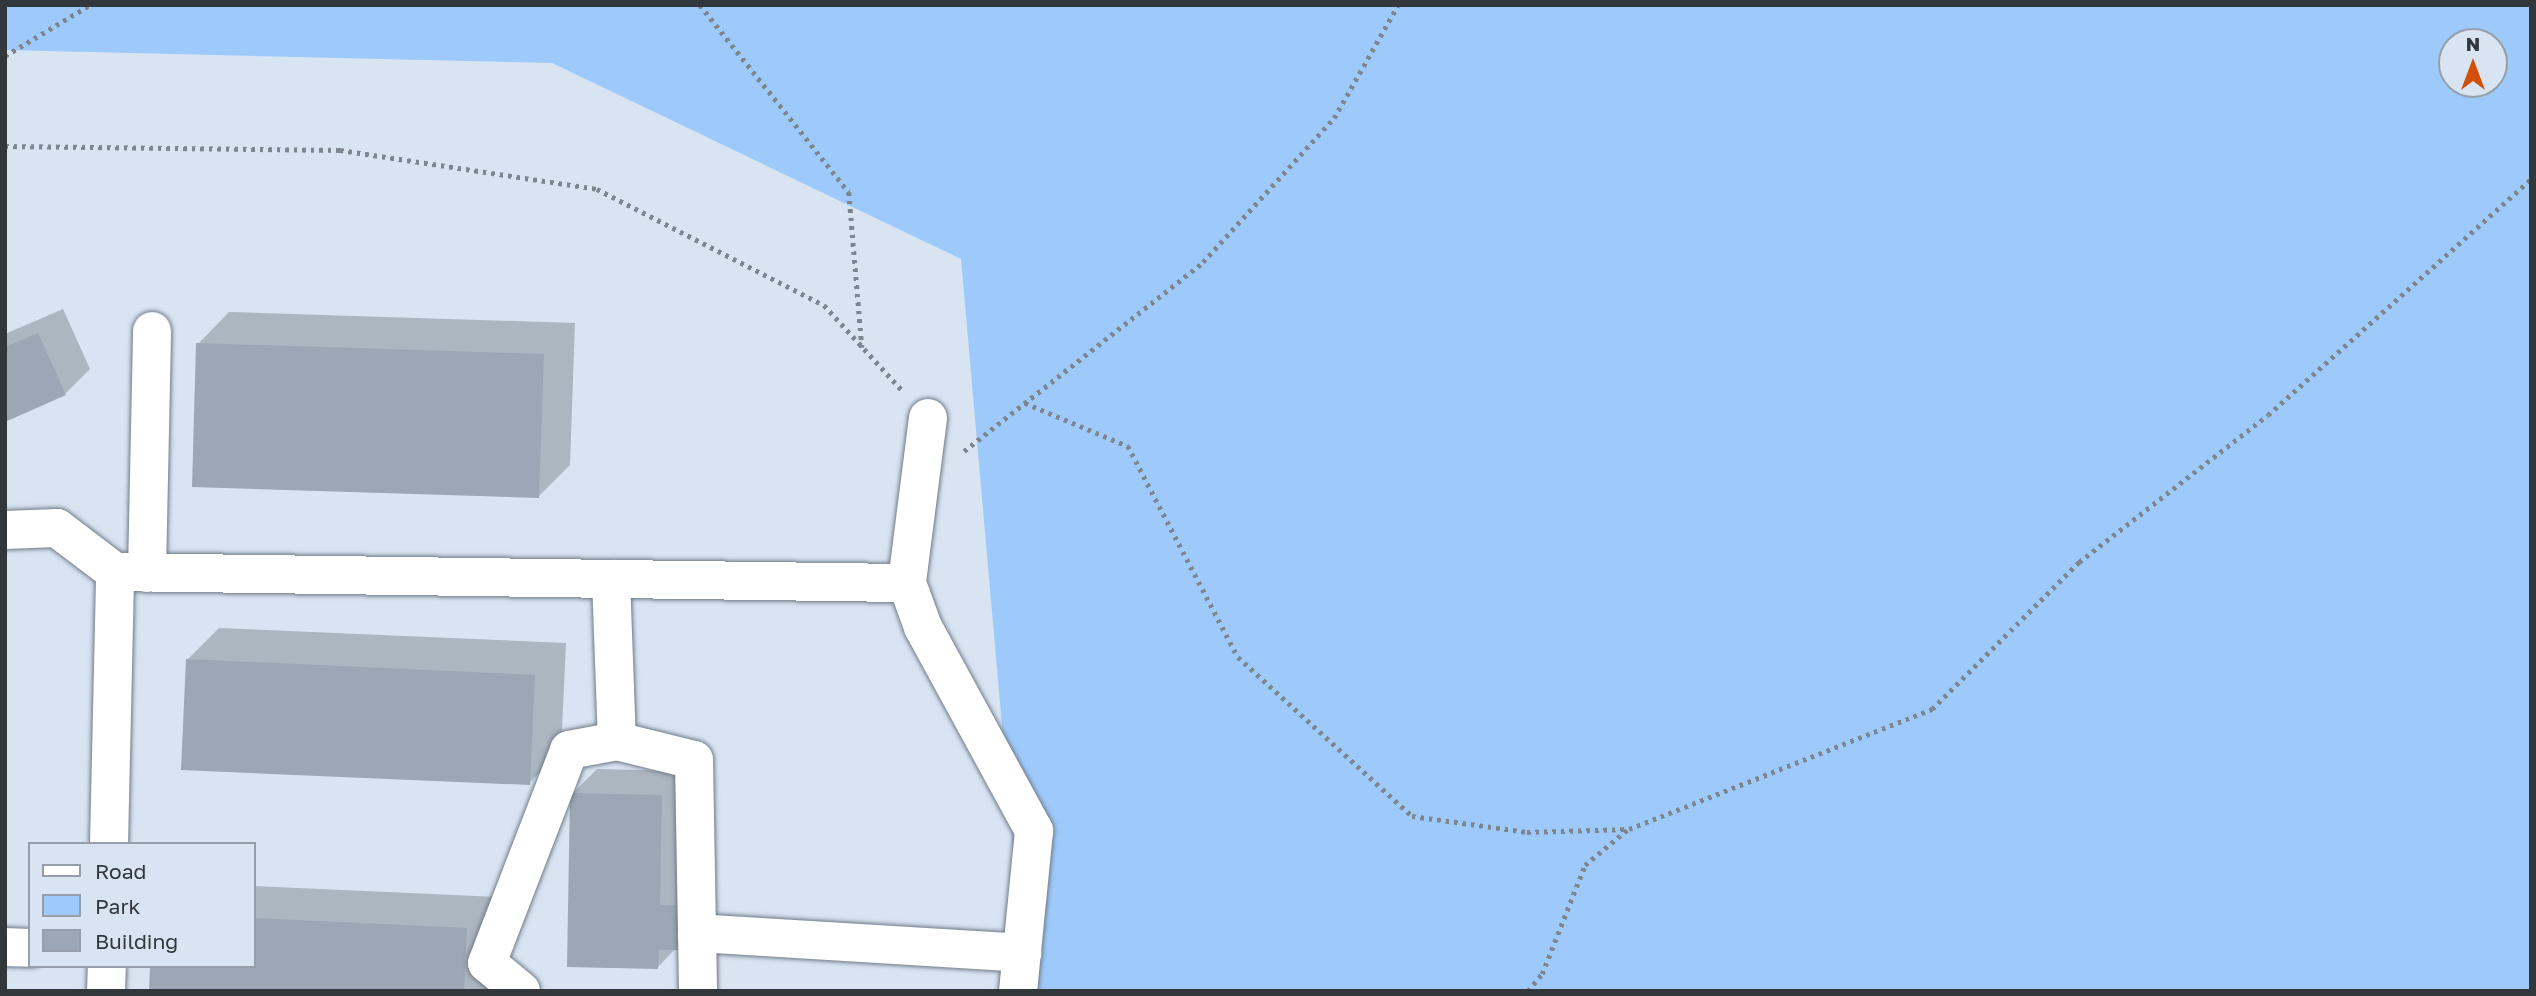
<!DOCTYPE html>
<html>
<head>
<meta charset="utf-8">
<style>
  body { margin:0 }
  #map { position:relative; width:2536px; height:996px; overflow:hidden; background:#d8e4f2; font-family:"Golos Text",sans-serif }
  div>[style] { position:absolute }
  [style*='--x'] { left:calc(var(--x)*1px); top:calc(var(--y)*1px); width:calc(var(--w)*1px); rotate:calc(var(--a)*1deg) }
  .green>* { inset:0; background:#9ecafb }
  .shadow>* { inset:0; background:#0003 }
  .building>* { inset:0; background:#9ba7b4 }
  .path>* { height:4.5px; margin-top:-2.25px; transform-origin:0; background:repeating-linear-gradient(90deg,#7d858e 0 3.5px,transparent 0 8.5px) }
  .roads { filter:drop-shadow(0 0 2px #707b88) drop-shadow(0 0 2px #707b88) }
  .minor>* { height:38px; margin:-19px; padding:0 19px; transform-origin:19px; border-radius:19px; background:#fff }
  span { translate:-50% -50%; white-space:nowrap; text-align:center; line-height:1.15; -webkit-text-stroke:6px #d8e4f2; paint-order:stroke }
  .frame { position:absolute; inset:0; border:7px solid #32373c; pointer-events:none }
  .legend { position:absolute; left:28px; top:842px; width:228px; height:126px; box-sizing:border-box; background:#d8e4f2; border:2px solid #969fa9; margin:0; padding:9px 12px; list-style:none; font-size:21px; color:#32373c }
  .legend li { display:flex; align-items:center; gap:14px; height:35px }
  .legend b { width:35px; border:2px solid #969fa9 }
  .north { position:absolute; left:2438px; top:28px; width:70px; height:70px; box-sizing:border-box; background:#d8e4f2; border:2px solid #969fa9; border-radius:50%; rotate:0deg; font-size:19px; font-weight:700; line-height:28px; text-align:center; color:#32373c }
  .north::after { content:''; display:block; margin:auto; width:24px; height:32px; background:#d34f09; clip-path:polygon(50% 0,100% 100%,50% 72%,0 100%) }
</style>
</head>
<body>
<div id="map">
  <div class="green">
    <div style="clip-path:polygon(evenodd,5px 5px,2531px 5px,2531px 991px,1002px 991px,1016px 885px,961px 259px,552px 63px,5px 50px,5px 5px,2452px 42px,2494px 42px,2494px 84px,2452px 84px,2452px 42px)"></div>
  </div>
  <div class="shadow">
    <div style="clip-path:polygon(63px 309px,90px 369px,65px 394px,5px 420px,5px 334px)"></div>
    <div style="clip-path:polygon(229px 312px,575px 323px,570px 465px,539px 496px,198px 344px)"></div>
    <div style="clip-path:polygon(219px 628px,566px 643px,561px 752px,529px 783px,187px 660px)"></div>
    <div style="clip-path:polygon(597px 769px,686px 771px,676px 948px,658px 967px,572px 794px)"></div>
    <div style="clip-path:polygon(254px 886px,498px 897px,494px 991px,150px 991px,254px 966px)"></div>
  </div>
  <div class="building">
    <div style="clip-path:polygon(38px 333px,66px 395px,5px 422px,5px 347px)"></div>
    <div style="clip-path:polygon(196px 343px,544px 354px,539px 498px,192px 487px)"></div>
    <div style="clip-path:polygon(186px 659px,535px 675px,530px 785px,181px 770px)"></div>
    <div style="clip-path:polygon(570px 793px,662px 795px,660px 905px,682px 905px,681px 950px,659px 950px,658px 969px,567px 967px)"></div>
    <div style="clip-path:polygon(254px 918px,467px 928px,464px 991px,149px 991px,150px 966px,254px 966px)"></div>
  </div>
  <div class="path">
    <div style="--x:700;--y:5;--w:239;--a:51.5"></div>
    <div style="--x:849;--y:192;--w:156;--a:85.2"></div>
    <div style="--x:5;--y:56;--w:99;--a:-31"></div>
    <div style="--x:5;--y:146;--w:335;--a:0.7"></div>
    <div style="--x:340;--y:150;--w:260;--a:8.6"></div>
    <div style="--x:597;--y:189;--w:255;--a:27.1"></div>
    <div style="--x:824;--y:305;--w:115;--a:47.5"></div>
    <div style="--x:1025;--y:403;--w:112;--a:22.7"></div>
    <div style="--x:1128;--y:446;--w:238;--a:62.5"></div>
    <div style="--x:1238;--y:657;--w:236;--a:42.4"></div>
    <div style="--x:1412;--y:816;--w:116;--a:7.9"></div>
    <div style="--x:1527;--y:832;--w:102;--a:-1.7"></div>
    <div style="--x:1629;--y:829;--w:326;--a:-21.6"></div>
    <div style="--x:1932;--y:709;--w:208;--a:-45"></div>
    <div style="--x:2079;--y:562;--w:239;--a:-37.9"></div>
    <div style="--x:2268;--y:415;--w:353;--a:-41.9"></div>
    <div style="--x:964;--y:451;--w:305;--a:-38.3"></div>
    <div style="--x:1203;--y:262;--w:195;--a:-47.7"></div>
    <div style="--x:1334;--y:118;--w:130;--a:-60.5"></div>
    <div style="--x:1528;--y:991;--w:22;--a:-51"></div>
    <div style="--x:1542;--y:974;--w:117;--a:-68.5"></div>
    <div style="--x:1585;--y:865;--w:56;--a:-39.9"></div>
  </div>
  <div class="roads">
    <div class="minor">
      <div style="--x:928;--y:418;--w:166;--a:97.3"></div>
      <div style="--x:907;--y:583;--w:47;--a:70"></div>
      <div style="--x:923;--y:627;--w:232;--a:61.4"></div>
      <div style="--x:1034;--y:831;--w:161;--a:95.7"></div>
      <div style="--x:5;--y:530;--w:52;--a:-2.2"></div>
      <div style="--x:57;--y:528;--w:73;--a:37.2"></div>
      <div style="--x:147;--y:573;--w:242;--a:-88.8"></div>
      <div style="--x:611;--y:579;--w:162;--a:87.9"></div>
      <div style="--x:109;--y:844;--w:272;--a:-88.7"></div>
      <div style="--x:115;--y:572;--w:792;--a:0.8"></div>
      <div style="--x:697;--y:933;--w:326;--a:3.5"></div>
      <div style="--x:5;--y:947;--w:25;--a:2"></div>
      <div style="--x:106;--y:991;--w:25;--a:-88"></div>
      <div style="--x:521;--y:991;--w:44;--a:-140.5"></div>
      <div style="--x:487;--y:963;--w:228;--a:-68.9"></div>
      <div style="--x:569;--y:750;--w:49;--a:-10.6"></div>
      <div style="--x:617;--y:741;--w:79;--a:13.9"></div>
      <div style="--x:694;--y:760;--w:231;--a:89"></div>
    </div>
  </div>
  <div class="frame"></div>
  <ul class="legend">
  <li><b style="height:9px;background:#fff"></b>Road</li>
  <li><b style="height:19px;background:#9ecafb"></b>Park</li>
  <li><b style="height:19px;background:#9ba7b4"></b>Building</li>
  </ul>
  <div class="north">N</div>
</div>
</body>
</html>
